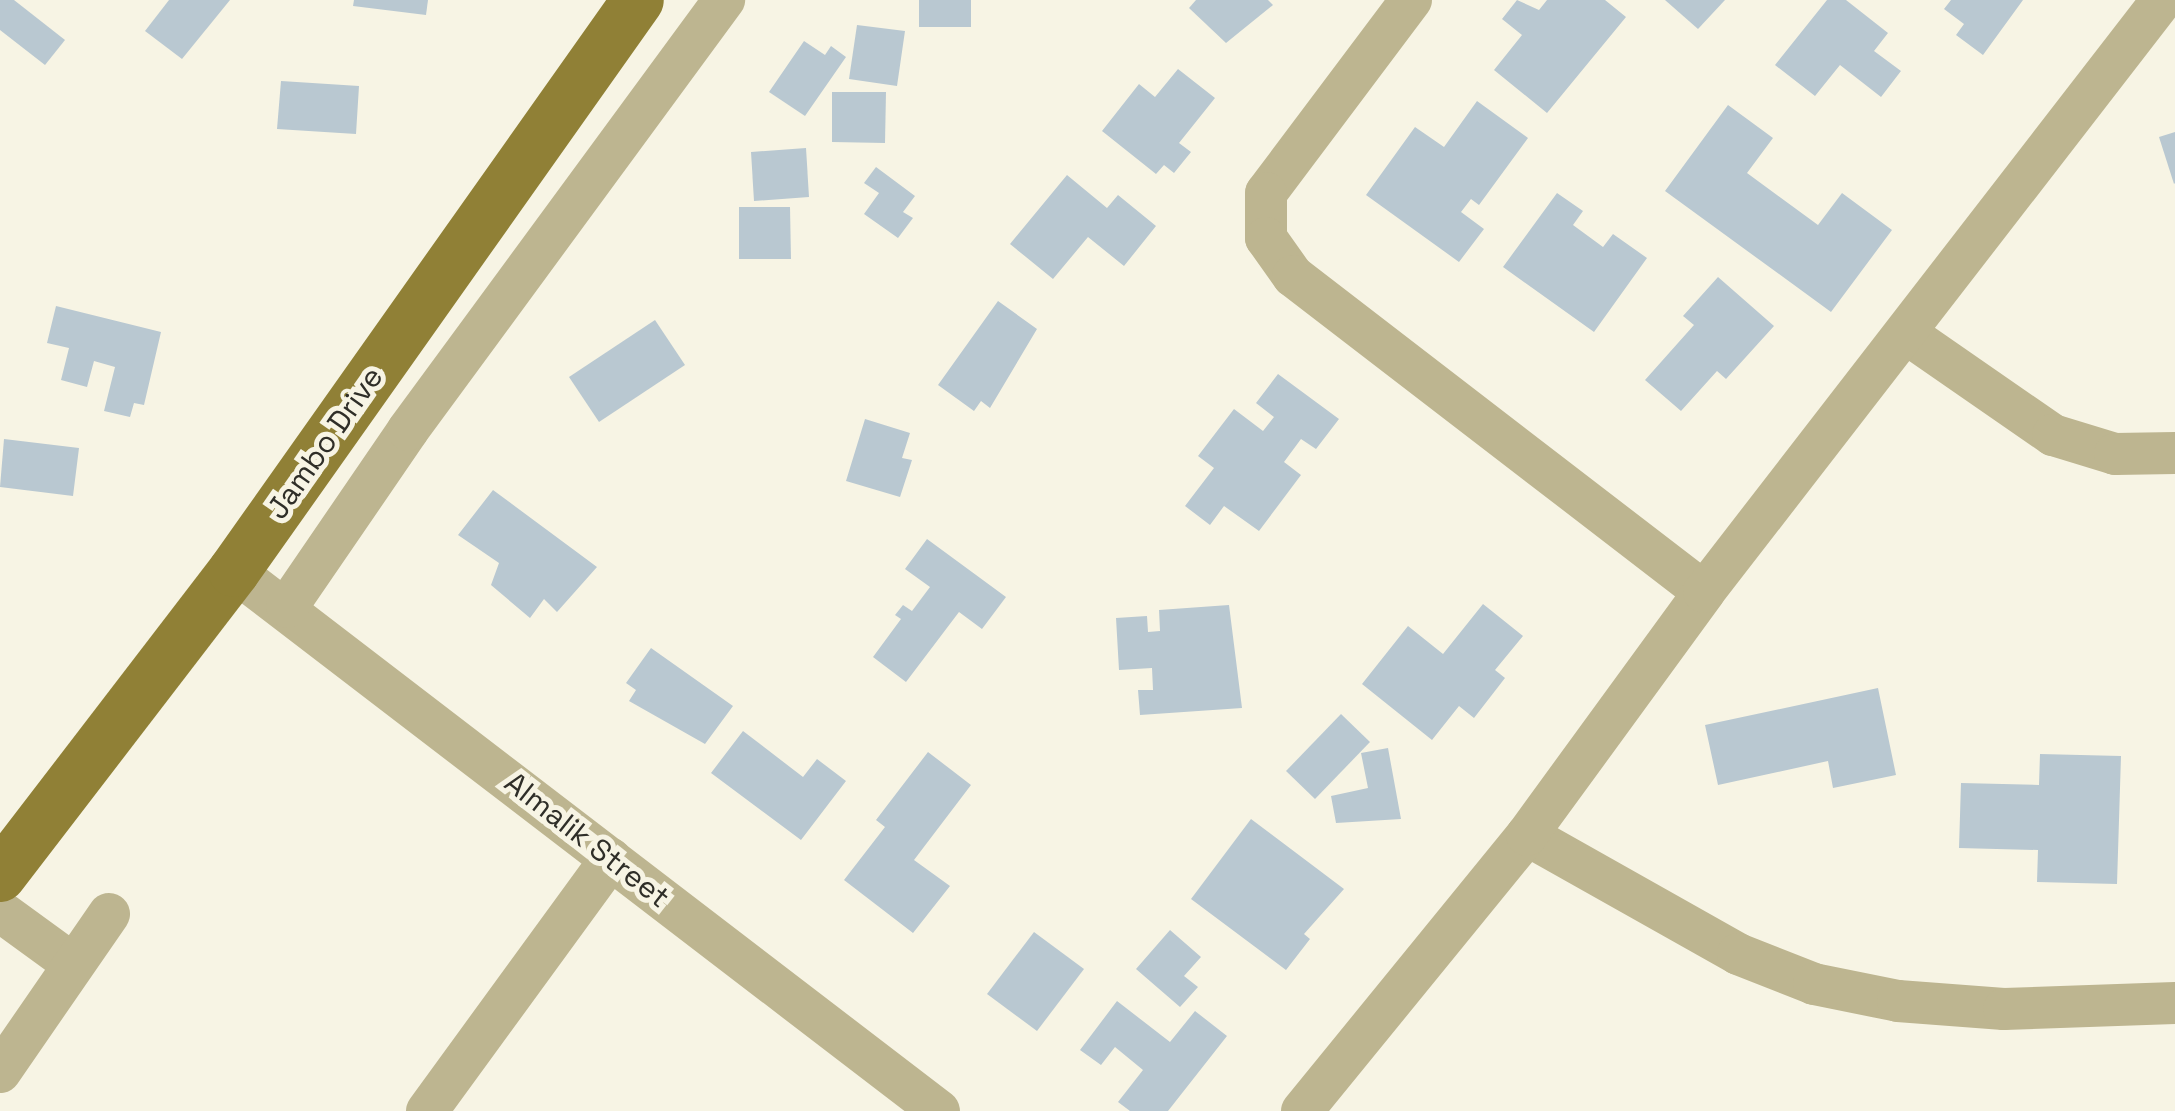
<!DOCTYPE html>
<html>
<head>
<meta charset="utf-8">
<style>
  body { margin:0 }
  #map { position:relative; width:2175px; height:1111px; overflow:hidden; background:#f7f4e4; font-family:"Space Grotesk",sans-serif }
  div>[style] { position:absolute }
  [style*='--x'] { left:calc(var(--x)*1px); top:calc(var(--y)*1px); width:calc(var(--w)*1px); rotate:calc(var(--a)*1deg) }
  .building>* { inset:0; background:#b9c8d1 }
  .minor>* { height:42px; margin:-21px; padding:0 21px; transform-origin:21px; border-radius:21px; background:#bdb590 }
  .major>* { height:52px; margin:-26px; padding:0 26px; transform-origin:26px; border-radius:26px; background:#908036 }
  span { translate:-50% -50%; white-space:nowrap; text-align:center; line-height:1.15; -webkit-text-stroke:10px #f7f4e4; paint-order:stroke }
  .street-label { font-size:30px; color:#2f2e28 }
</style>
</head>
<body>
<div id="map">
  <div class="building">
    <div style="clip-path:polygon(0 0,14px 0,65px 40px,45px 65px,0 30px)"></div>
    <div style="clip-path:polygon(169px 0,230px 0,182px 59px,145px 31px)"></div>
    <div style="clip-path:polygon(354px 0,428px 0,426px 15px,353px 6px)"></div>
    <div style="clip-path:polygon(919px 0,971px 0,971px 27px,919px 27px)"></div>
    <div style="clip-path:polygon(1196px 0,1268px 0,1273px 5px,1226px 43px,1189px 8px)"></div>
    <div style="clip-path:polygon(1517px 0,1539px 10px,1547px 0,1605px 0,1626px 17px,1547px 113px,1494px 70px,1522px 35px,1502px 19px)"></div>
    <div style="clip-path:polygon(1665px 0,1725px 0,1698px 29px)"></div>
    <div style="clip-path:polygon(1827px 0,1846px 0,1888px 33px,1874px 51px,1901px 71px,1881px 97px,1840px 65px,1815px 96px,1775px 65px)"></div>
    <div style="clip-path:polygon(1951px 0,2023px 0,1983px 55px,1956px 35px,1964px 24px,1944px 9px)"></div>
    <div style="clip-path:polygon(857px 25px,905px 31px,897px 86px,849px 79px)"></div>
    <div style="clip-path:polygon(804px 41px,825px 55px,831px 46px,846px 57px,805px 116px,769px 92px)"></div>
    <div style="clip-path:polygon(1178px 69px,1215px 98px,1179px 143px,1191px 152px,1174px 173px,1164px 165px,1156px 174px,1102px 131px,1139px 84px,1155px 97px)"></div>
    <div style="clip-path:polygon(281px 81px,359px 86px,356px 134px,277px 129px)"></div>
    <div style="clip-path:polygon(832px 92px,886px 92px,885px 143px,832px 142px)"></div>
    <div style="clip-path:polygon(1477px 101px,1528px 138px,1479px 205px,1471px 199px,1461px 212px,1484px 229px,1459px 262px,1366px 195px,1415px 127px,1444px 147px)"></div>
    <div style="clip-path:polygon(1728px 105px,1773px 138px,1747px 173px,1818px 225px,1842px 193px,1892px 230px,1831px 312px,1665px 191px)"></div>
    <div style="clip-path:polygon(2175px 132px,2175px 183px,2174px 184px,2159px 137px)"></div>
    <div style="clip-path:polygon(806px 148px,809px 197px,754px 201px,751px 152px)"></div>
    <div style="clip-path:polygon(876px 167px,915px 196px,903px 212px,913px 218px,898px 238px,864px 214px,879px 193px,864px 183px)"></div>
    <div style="clip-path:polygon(1067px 175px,1107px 208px,1118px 195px,1156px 226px,1124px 266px,1088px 237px,1053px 279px,1010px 244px)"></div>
    <div style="clip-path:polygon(1557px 193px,1583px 211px,1573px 225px,1603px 247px,1613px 234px,1647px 258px,1594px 332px,1503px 267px)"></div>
    <div style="clip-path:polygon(739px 207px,790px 207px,791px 259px,739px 259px)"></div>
    <div style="clip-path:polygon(1718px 277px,1774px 326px,1726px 379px,1717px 371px,1681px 411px,1645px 380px,1694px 325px,1683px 316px)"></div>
    <div style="clip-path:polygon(998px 301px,1037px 329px,990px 408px,981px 401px,974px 411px,938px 385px)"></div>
    <div style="clip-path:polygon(56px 306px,161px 332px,144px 405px,134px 403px,130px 417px,104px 411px,115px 367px,94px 361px,87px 387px,61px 380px,69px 348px,47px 343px)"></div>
    <div style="clip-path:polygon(655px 320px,685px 365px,599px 422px,569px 377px)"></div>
    <div style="clip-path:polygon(1278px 374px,1339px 419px,1316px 449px,1301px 439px,1284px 462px,1301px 475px,1259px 531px,1224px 506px,1210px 525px,1185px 506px,1214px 468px,1198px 456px,1234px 409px,1263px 431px,1274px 417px,1256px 403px)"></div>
    <div style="clip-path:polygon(865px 419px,910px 433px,902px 458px,912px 460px,900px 497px,846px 481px)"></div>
    <div style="clip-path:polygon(4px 439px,79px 448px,73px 496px,0 487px)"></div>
    <div style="clip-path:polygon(493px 490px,597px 567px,557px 612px,544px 599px,530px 618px,491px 585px,499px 563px,458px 535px)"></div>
    <div style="clip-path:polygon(927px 539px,1006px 597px,982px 629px,959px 612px,906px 682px,873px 657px,901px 619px,895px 615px,903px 605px,912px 611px,930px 587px,905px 569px)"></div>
    <div style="clip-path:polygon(1483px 604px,1523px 636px,1495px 670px,1505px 678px,1474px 718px,1459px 706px,1432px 740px,1362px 684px,1408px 626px,1443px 654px)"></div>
    <div style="clip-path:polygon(1229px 605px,1242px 708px,1140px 715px,1138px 690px,1153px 690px,1152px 668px,1119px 670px,1116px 618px,1147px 616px,1148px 632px,1160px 631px,1159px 610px)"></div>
    <div style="clip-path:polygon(651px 648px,733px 706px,705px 744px,629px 701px,636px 690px,626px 683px)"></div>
    <div style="clip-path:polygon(1878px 688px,1896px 775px,1833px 788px,1828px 761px,1718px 785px,1705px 725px)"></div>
    <div style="clip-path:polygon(1341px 714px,1370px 742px,1315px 799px,1286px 771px)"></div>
    <div style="clip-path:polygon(743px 731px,803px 777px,817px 759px,846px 781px,801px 840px,711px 773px)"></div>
    <div style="clip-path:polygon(1388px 748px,1401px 819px,1336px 823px,1331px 796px,1368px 788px,1361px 753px)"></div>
    <div style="clip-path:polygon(928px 752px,971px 785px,914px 860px,950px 886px,913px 933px,844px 880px,885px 827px,876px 820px)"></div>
    <div style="clip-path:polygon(2040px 754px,2121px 756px,2117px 884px,2037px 882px,2038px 850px,1959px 848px,1961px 783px,2039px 785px)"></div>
    <div style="clip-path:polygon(1251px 819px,1344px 889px,1304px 934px,1310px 939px,1286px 970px,1191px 899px)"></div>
    <div style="clip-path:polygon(1170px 930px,1201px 957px,1184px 976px,1198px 987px,1180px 1007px,1136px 969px)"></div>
    <div style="clip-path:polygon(1034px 932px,1084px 969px,1037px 1031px,987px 994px)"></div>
    <div style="clip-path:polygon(1117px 1001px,1170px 1042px,1195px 1011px,1227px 1036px,1168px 1111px,1130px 1111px,1118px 1102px,1143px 1070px,1115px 1047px,1101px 1065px,1080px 1050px)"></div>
  </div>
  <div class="minor">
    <div style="--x:1411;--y:0;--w:241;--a:126.9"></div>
    <div style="--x:1266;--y:193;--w:45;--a:90"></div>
    <div style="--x:1266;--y:238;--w:47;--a:54.6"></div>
    <div style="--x:1293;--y:276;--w:518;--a:37.56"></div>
    <div style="--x:1907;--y:334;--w:178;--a:34.7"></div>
    <div style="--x:2053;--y:435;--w:65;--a:17"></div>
    <div style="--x:2115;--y:454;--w:60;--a:-1"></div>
    <div style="--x:234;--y:571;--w:888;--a:37.45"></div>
    <div style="--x:287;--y:607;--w:214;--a:-55.6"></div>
    <div style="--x:408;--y:430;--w:534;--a:-53.69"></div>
    <div style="--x:1527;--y:835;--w:242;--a:29.4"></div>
    <div style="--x:1738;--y:954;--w:82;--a:21.5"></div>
    <div style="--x:1814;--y:984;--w:86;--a:11.4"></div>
    <div style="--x:1898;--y:1001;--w:106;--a:4.3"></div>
    <div style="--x:2004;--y:1009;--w:171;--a:-2"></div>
    <div style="--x:0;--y:911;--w:90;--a:36"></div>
    <div style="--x:0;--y:1072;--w:192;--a:-55.4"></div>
    <div style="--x:427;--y:1111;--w:312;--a:-53.9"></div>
    <div style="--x:1302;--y:1111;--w:356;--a:-50.8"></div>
    <div style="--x:1527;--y:835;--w:301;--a:-53.9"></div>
    <div style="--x:1704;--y:592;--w:748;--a:-52.27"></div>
  </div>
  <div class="major">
    <div style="--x:0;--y:876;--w:384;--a:-52.5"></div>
    <div style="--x:234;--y:571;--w:699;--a:-54.72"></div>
  </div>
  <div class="street-label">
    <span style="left:325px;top:443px;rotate:-55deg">Jambo Drive</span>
    <span style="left:587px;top:840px;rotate:38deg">Almalik Street</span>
  </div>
</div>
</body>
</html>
